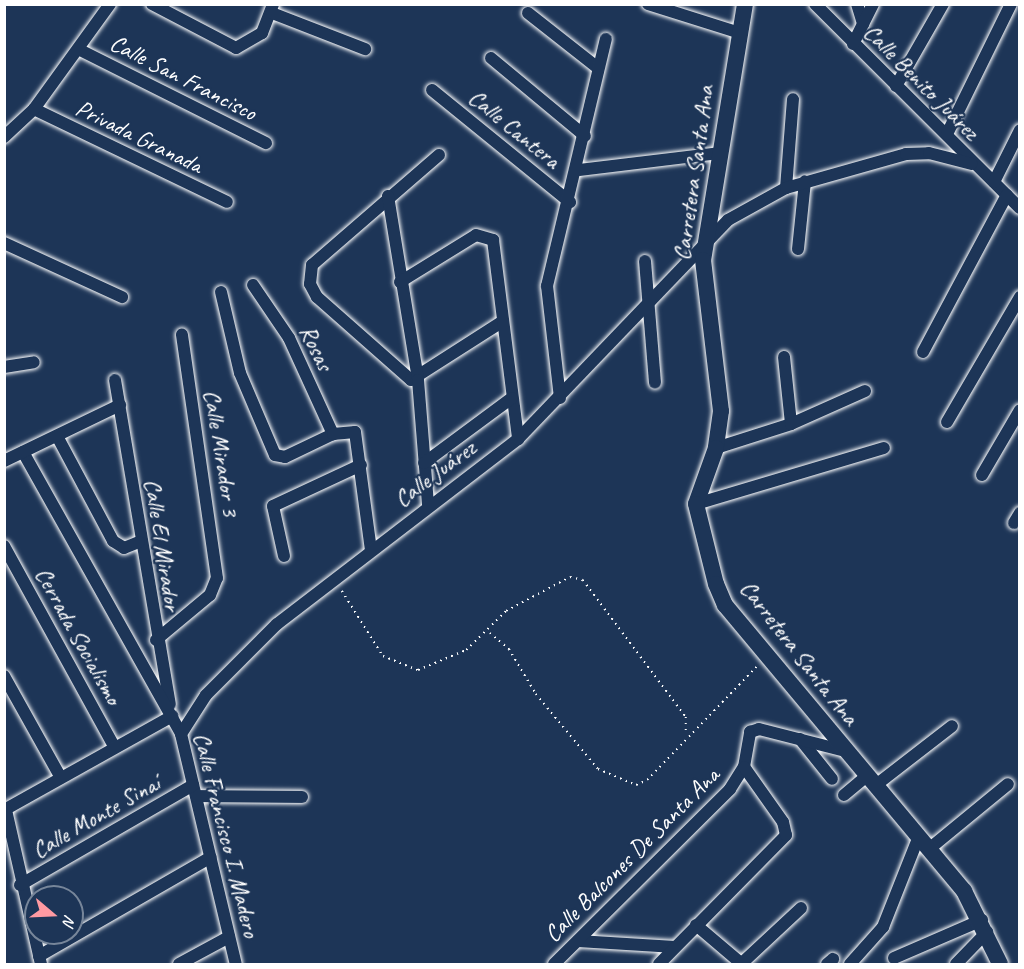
<!DOCTYPE html>
<html>
<head>
<meta charset="utf-8">
<style>
  body { margin:0 }
  #map { position:relative; width:1024px; height:969px; overflow:hidden; background:#1d3557; font-family:Caveat,sans-serif }
  div>[style] { position:absolute }
  [style*='--x'] { left:calc(var(--x)*1px); top:calc(var(--y)*1px); width:calc(var(--w)*1px); rotate:calc(var(--a)*1deg) }
  .path>* { height:1.5px; margin-top:-0.75px; transform-origin:0; background:repeating-linear-gradient(90deg,#fff 0 1.5px,transparent 0 6px) }
  .roads { filter:drop-shadow(0 0 2px #fff) drop-shadow(0 0 2px #fff) }
  .minor>* { height:12px; margin:-6px; padding:0 6px; transform-origin:6px; border-radius:6px; background:#1d3557 }
  .major>* { height:16px; margin:-8px; padding:0 8px; transform-origin:8px; border-radius:8px; background:#1d3557 }
  span { translate:-50% -50%; white-space:nowrap; text-align:center; line-height:1.15; -webkit-text-stroke:4.5px #1d3557; paint-order:stroke }
  .street-label { font-size:24px; color:#fff }
  .frame { position:absolute; inset:0; border:6px solid #fff; pointer-events:none }
  .north { position:absolute; left:24px; top:885px; width:60px; height:60px; box-sizing:border-box; background:#1d3557; border:2px solid #77869a; border-radius:50%; rotate:109deg; font-size:16px; font-weight:700; line-height:24px; text-align:center; color:#fff }
  .north::after { content:''; display:block; margin:auto; width:21px; height:27px; background:#ff9aa2; clip-path:polygon(50% 0,100% 100%,50% 72%,0 100%) }
</style>
</head>
<body>
<div id="map">
  <div class="path">
    <div style="--x:342;--y:591;--w:77;--a:57.8"></div>
    <div style="--x:383;--y:656;--w:38;--a:22"></div>
    <div style="--x:418;--y:670;--w:52;--a:-22.6"></div>
    <div style="--x:466;--y:650;--w:56;--a:-44.3"></div>
    <div style="--x:506;--y:611;--w:72;--a:-28"></div>
    <div style="--x:570;--y:577;--w:13;--a:13"></div>
    <div style="--x:583;--y:580;--w:171;--a:53.1"></div>
    <div style="--x:686;--y:717;--w:17;--a:90"></div>
    <div style="--x:490;--y:633;--w:25;--a:40"></div>
    <div style="--x:509;--y:649;--w:52;--a:59"></div>
    <div style="--x:536;--y:694;--w:97;--a:50.4"></div>
    <div style="--x:598;--y:769;--w:41;--a:22.8"></div>
    <div style="--x:636;--y:785;--w:12;--a:-24"></div>
    <div style="--x:647;--y:780;--w:160;--a:-46"></div>
  </div>
  <div class="roads">
    <div class="minor">
      <div style="--x:152;--y:4;--w:95;--a:27.6"></div>
      <div style="--x:236;--y:48;--w:30;--a:-30"></div>
      <div style="--x:262;--y:33;--w:31;--a:-69"></div>
      <div style="--x:648;--y:4;--w:96;--a:17.5"></div>
      <div style="--x:815;--y:4;--w:289;--a:44.9"></div>
      <div style="--x:857;--y:4;--w:21;--a:73"></div>
      <div style="--x:272;--y:13;--w:100;--a:21.2"></div>
      <div style="--x:528;--y:13;--w:89;--a:38.2"></div>
      <div style="--x:853;--y:44;--w:45;--a:-63.4"></div>
      <div style="--x:80;--y:50;--w:208;--a:26.6"></div>
      <div style="--x:491;--y:58;--w:122;--a:39.7"></div>
      <div style="--x:896;--y:86;--w:95;--a:-60.2"></div>
      <div style="--x:432;--y:90;--w:178;--a:39.1"></div>
      <div style="--x:34;--y:109;--w:214;--a:25.7"></div>
      <div style="--x:947;--y:134;--w:145;--a:-63.8"></div>
      <div style="--x:4;--y:137;--w:41;--a:-43"></div>
      <div style="--x:34;--y:109;--w:130;--a:-54.1"></div>
      <div style="--x:439;--y:155;--w:168;--a:139.1"></div>
      <div style="--x:312;--y:265;--w:19;--a:96"></div>
      <div style="--x:310;--y:284;--w:15;--a:62"></div>
      <div style="--x:317;--y:297;--w:125;--a:41.4"></div>
      <div style="--x:411;--y:380;--w:106;--a:-32.6"></div>
      <div style="--x:579;--y:170;--w:141;--a:-6.9"></div>
      <div style="--x:994;--y:182;--w:58;--a:-63.4"></div>
      <div style="--x:786;--y:188;--w:89;--a:-85.5"></div>
      <div style="--x:388;--y:196;--w:186;--a:80.7"></div>
      <div style="--x:418;--y:380;--w:125;--a:85.4"></div>
      <div style="--x:4;--y:243;--w:130;--a:24.6"></div>
      <div style="--x:798;--y:249;--w:68;--a:-84.1"></div>
      <div style="--x:645;--y:261;--w:122;--a:85.3"></div>
      <div style="--x:400;--y:282;--w:89;--a:-31.7"></div>
      <div style="--x:476;--y:235;--w:18;--a:16"></div>
      <div style="--x:493;--y:240;--w:201;--a:82.8"></div>
      <div style="--x:253;--y:285;--w:64;--a:55.8"></div>
      <div style="--x:289;--y:338;--w:106;--a:65.4"></div>
      <div style="--x:221;--y:292;--w:83;--a:76.8"></div>
      <div style="--x:240;--y:373;--w:89;--a:66.9"></div>
      <div style="--x:275;--y:455;--w:10;--a:11"></div>
      <div style="--x:285;--y:457;--w:53;--a:-25.6"></div>
      <div style="--x:333;--y:434;--w:22;--a:-5"></div>
      <div style="--x:355;--y:432;--w:119;--a:82.3"></div>
      <div style="--x:923;--y:352;--w:178;--a:-61.9"></div>
      <div style="--x:784;--y:357;--w:67;--a:84"></div>
      <div style="--x:4;--y:367;--w:30;--a:-9"></div>
      <div style="--x:115;--y:380;--w:329;--a:80.4"></div>
      <div style="--x:560;--y:398;--w:113;--a:-96.6"></div>
      <div style="--x:547;--y:286;--w:254;--a:-76.6"></div>
      <div style="--x:947;--y:422;--w:145;--a:-59.7"></div>
      <div style="--x:57;--y:436;--w:119;--a:61.9"></div>
      <div style="--x:113;--y:541;--w:13;--a:32"></div>
      <div style="--x:124;--y:548;--w:16;--a:-22"></div>
      <div style="--x:716;--y:448;--w:79;--a:-17.7"></div>
      <div style="--x:791;--y:424;--w:81;--a:-24"></div>
      <div style="--x:23;--y:452;--w:323;--a:60.7"></div>
      <div style="--x:181;--y:734;--w:236;--a:76.6"></div>
      <div style="--x:4;--y:461;--w:129;--a:-25.8"></div>
      <div style="--x:424;--y:463;--w:109;--a:-36.5"></div>
      <div style="--x:982;--y:475;--w:75;--a:-59.7"></div>
      <div style="--x:696;--y:504;--w:196;--a:-16.6"></div>
      <div style="--x:1014;--y:523;--w:12;--a:-59"></div>
      <div style="--x:4;--y:546;--w:228;--a:61.2"></div>
      <div style="--x:284;--y:556;--w:51;--a:-102.4"></div>
      <div style="--x:273;--y:506;--w:97;--a:-25"></div>
      <div style="--x:156;--y:640;--w:70;--a:-39.8"></div>
      <div style="--x:210;--y:595;--w:18;--a:-68"></div>
      <div style="--x:217;--y:578;--w:246;--a:-98.2"></div>
      <div style="--x:4;--y:676;--w:115;--a:60.8"></div>
      <div style="--x:181;--y:734;--w:46;--a:-57.3"></div>
      <div style="--x:206;--y:695;--w:100;--a:-45"></div>
      <div style="--x:277;--y:624;--w:304;--a:-37.5"></div>
      <div style="--x:518;--y:439;--w:303;--a:-46.2"></div>
      <div style="--x:728;--y:220;--w:66;--a:-28.9"></div>
      <div style="--x:786;--y:188;--w:125;--a:-15.8"></div>
      <div style="--x:906;--y:154;--w:23;--a:-2"></div>
      <div style="--x:929;--y:153;--w:44;--a:14.3"></div>
      <div style="--x:800;--y:739;--w:51;--a:51.3"></div>
      <div style="--x:876;--y:785;--w:96;--a:-37.8"></div>
      <div style="--x:844;--y:795;--w:31;--a:-40"></div>
      <div style="--x:196;--y:796;--w:106;--a:0.5"></div>
      <div style="--x:4;--y:810;--w:193;--a:-29.2"></div>
      <div style="--x:6;--y:810;--w:158;--a:77.2"></div>
      <div style="--x:929;--y:849;--w:102;--a:-39.4"></div>
      <div style="--x:20;--y:885;--w:200;--a:-30"></div>
      <div style="--x:696;--y:925;--w:60;--a:40.3"></div>
      <div style="--x:578;--y:941;--w:97;--a:3.5"></div>
      <div style="--x:39;--y:956;--w:198;--a:-29.9"></div>
      <div style="--x:894;--y:958;--w:96;--a:-23.4"></div>
      <div style="--x:179;--y:964;--w:57;--a:-28.4"></div>
      <div style="--x:554;--y:964;--w:248;--a:-44.8"></div>
      <div style="--x:730;--y:789;--w:26;--a:-58"></div>
      <div style="--x:744;--y:767;--w:36;--a:-80"></div>
      <div style="--x:750;--y:732;--w:9;--a:-18"></div>
      <div style="--x:759;--y:729;--w:89;--a:14.3"></div>
      <div style="--x:659;--y:964;--w:181;--a:-45.4"></div>
      <div style="--x:786;--y:835;--w:13;--a:-103"></div>
      <div style="--x:783;--y:822;--w:67;--a:-125.3"></div>
      <div style="--x:741;--y:964;--w:82;--a:-43"></div>
      <div style="--x:827;--y:964;--w:8;--a:-40"></div>
      <div style="--x:850;--y:964;--w:50;--a:-48.3"></div>
      <div style="--x:883;--y:927;--w:98;--a:-68.4"></div>
      <div style="--x:956;--y:964;--w:45;--a:-45.9"></div>
    </div>
    <div class="major">
      <div style="--x:745;--y:4;--w:259;--a:99.3"></div>
      <div style="--x:703;--y:260;--w:152;--a:83.2"></div>
      <div style="--x:721;--y:411;--w:37;--a:98"></div>
      <div style="--x:716;--y:448;--w:59;--a:109.7"></div>
      <div style="--x:696;--y:504;--w:82;--a:76"></div>
      <div style="--x:716;--y:584;--w:23;--a:67"></div>
      <div style="--x:725;--y:605;--w:373;--a:50.1"></div>
      <div style="--x:964;--y:891;--w:81;--a:63.7"></div>
    </div>
  </div>
  <div class="street-label">
    <span style="left:183px;top:78px;rotate:27deg">Calle San Francisco</span>
    <span style="left:921px;top:82px;rotate:45deg">Calle Benito Juárez</span>
    <span style="left:514px;top:129px;rotate:39deg">Calle Cantera</span>
    <span style="left:139px;top:137px;rotate:26deg">Privada Granada</span>
    <span style="left:694px;top:173px;rotate:-82deg">Carretera Santa Ana</span>
    <span style="left:316px;top:348px;rotate:64deg">Rosas</span>
    <span style="left:221px;top:453px;rotate:81deg">Calle Mirador 3</span>
    <span style="left:435px;top:474px;rotate:-37deg">Calle Juárez</span>
    <span style="left:162px;top:545px;rotate:81deg">Calle El Mirador</span>
    <span style="left:78px;top:636px;rotate:61deg">Cerrada Socialismo</span>
    <span style="left:799px;top:653px;rotate:52deg">Carretera Santa Ana</span>
    <span style="left:96px;top:817px;rotate:-30deg">Calle Monte Sinaí</span>
    <span style="left:226px;top:835px;rotate:76deg">Calle Francisco I. Madero</span>
    <span style="left:632px;top:855px;rotate:-45deg">Calle Balcones De Santa Ana</span>
  </div>
  <div class="frame"></div>
  <div class="north">N</div>
</div>
</body>
</html>
